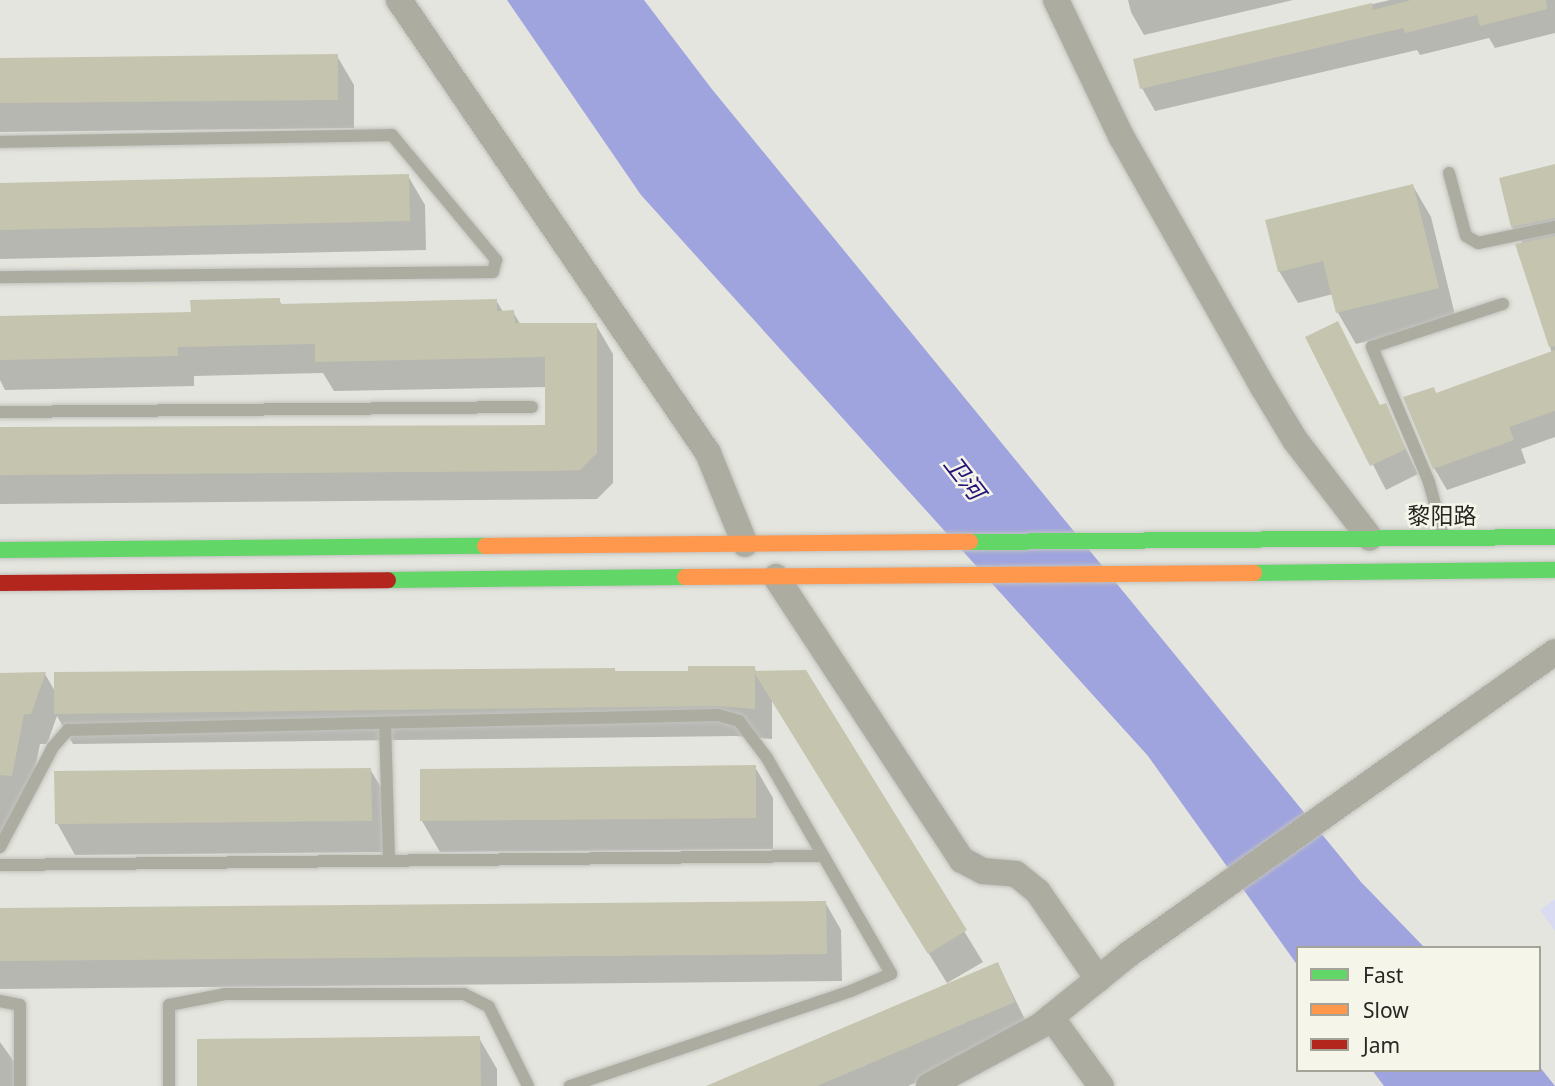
<!DOCTYPE html>
<html>
<head>
<meta charset="utf-8">
<style>
  body { margin:0 }
  #map { position:relative; width:1555px; height:1086px; overflow:hidden; background:#e5e5df; font-family:"Noto Sans","Noto Sans SC",sans-serif }
  div>[style] { position:absolute }
  [style*='--x'] { left:calc(var(--x)*1px); top:calc(var(--y)*1px); width:calc(var(--w)*1px); rotate:calc(var(--a)*1deg) }
  .green>* { inset:0; background:#d8dbf1 }
  .water>* { inset:0; background:#9fa4de }
  .shadow>* { inset:0; background:#0003 }
  .building>* { inset:0; background:#c5c5af }
  .roads { filter:drop-shadow(0 0 2px #c2c2be) drop-shadow(0 0 2px #c2c2be) }
  .lane>* { height:12px; margin:-6px; padding:0 6px; transform-origin:6px; border-radius:6px; background:#acaca1 }
  .street>* { height:26px; margin:-13px; padding:0 13px; transform-origin:13px; border-radius:13px; background:#acaca1 }
  .fast>* { height:16px; margin:-8px; padding:0 8px; transform-origin:8px; border-radius:8px; background:#63d668 }
  .slow>* { height:16px; margin:-8px; padding:0 8px; transform-origin:8px; border-radius:8px; background:#ff974d }
  .jam>* { height:16px; margin:-8px; padding:0 8px; transform-origin:8px; border-radius:8px; background:#b3261e }
  span { translate:-50% -50%; white-space:nowrap; text-align:center; line-height:1.15; -webkit-text-stroke:5px #f5f5ea; paint-order:stroke }
  .street-label { font-size:23px; color:#272723 }
  .water-label { font-size:24px; color:#241478; font-style:italic }
  .legend { position:absolute; left:1296px; top:946px; width:245px; height:126px; box-sizing:border-box; background:#f5f5ea; border:2px solid #a3a39a; margin:0; padding:9px 12px; list-style:none; font-size:21px; color:#272723 }
  .legend li { display:flex; align-items:center; gap:14px; height:35px }
  .legend b { width:35px; border:2px solid #a3a39a }
</style>
</head>
<body>
<div id="map">
  <div class="green">
    <div style="clip-path:polygon(1555px 899px,1555px 931px,1540px 910px)"></div>
  </div>
  <div class="water">
    <div style="clip-path:polygon(507px 0,644px 0,711px 88px,1361px 882px,1425px 948px,1298px 948px,1298px 966px,1148px 756px,641px 195px)"></div>
    <div style="clip-path:polygon(1539px 1066px,1555px 1086px,1384px 1086px,1372px 1070px,1539px 1070px)"></div>
  </div>
  <div class="shadow">
    <div style="clip-path:polygon(1128px 0,1293px 0,1144px 35px,1131px 12px)"></div>
    <div style="clip-path:polygon(1390px 0,1555px 0,1555px 33px,1495px 48px,1489px 38px,1420px 55px,1417px 50px,1155px 111px,1142px 88px,1135px 60px)"></div>
    <div style="clip-path:polygon(337px 56px,354px 85px,354px 128px,0 132px,0 59px)"></div>
    <div style="clip-path:polygon(1555px 166px,1555px 437px,1521px 449px,1526px 463px,1447px 490px,1434px 468px,1436px 394px,1552px 353px,1517px 246px,1523px 244px,1512px 227px)"></div>
    <div style="clip-path:polygon(408px 176px,425px 205px,426px 250px,0 259px,0 185px)"></div>
    <div style="clip-path:polygon(1413px 186px,1431px 217px,1456px 319px,1356px 344px,1338px 313px,1333px 294px,1298px 303px,1279px 271px)"></div>
    <div style="clip-path:polygon(279px 299px,282px 306px,496px 300px,503px 312px,513px 312px,521px 325px,596px 325px,613px 354px,613px 483px,597px 499px,0 504px,0 429px,547px 426px,547px 387px,334px 391px,323px 373px,194px 376px,194px 386px,5px 390px,0 380px,0 317px,192px 314px)"></div>
    <div style="clip-path:polygon(1308px 338px,1381px 407px,1385px 405px,1418px 474px,1386px 490px)"></div>
    <div style="clip-path:polygon(754px 667px,757px 673px,805px 672px,983px 962px,947px 983px,772px 700px,772px 739px,736px 736px,73px 744px,57px 716px,47px 744px,40px 744px,31px 790px,22px 817px,0 854px,0 675px,45px 674px,56px 693px,614px 669px,616px 673px,690px 673px)"></div>
    <div style="clip-path:polygon(755px 767px,773px 798px,773px 849px,440px 852px,422px 821px)"></div>
    <div style="clip-path:polygon(370px 769px,389px 801px,389px 852px,75px 855px,57px 823px)"></div>
    <div style="clip-path:polygon(825px 902px,841px 930px,842px 981px,0 989px,0 910px)"></div>
    <div style="clip-path:polygon(998px 964px,1032px 1034px,908px 1086px,709px 1086px)"></div>
    <div style="clip-path:polygon(479px 1038px,497px 1069px,497px 1086px,199px 1086px)"></div>
    <div style="clip-path:polygon(0 1042px,17px 1066px,17px 1086px,0 1086px)"></div>
  </div>
  <div class="building">
    <div style="clip-path:polygon(1411px 0,1546px 0,1547px 9px,1480px 26px,1477px 15px,1405px 33px,1403px 28px,1140px 89px,1133px 59px,1372px 3px,1373px 10px)"></div>
    <div style="clip-path:polygon(338px 54px,338px 100px,0 103px,0 58px)"></div>
    <div style="clip-path:polygon(1555px 164px,1555px 218px,1511px 227px,1499px 178px)"></div>
    <div style="clip-path:polygon(409px 174px,410px 221px,0 230px,0 183px)"></div>
    <div style="clip-path:polygon(1413px 184px,1439px 288px,1336px 313px,1323px 261px,1278px 272px,1265px 220px)"></div>
    <div style="clip-path:polygon(1555px 236px,1555px 346px,1549px 347px,1515px 244px)"></div>
    <div style="clip-path:polygon(280px 298px,280px 304px,497px 299px,497px 311px,514px 310px,515px 323px,597px 323px,597px 453px,580px 470px,552px 471px,0 475px,0 427px,545px 425px,545px 357px,315px 362px,315px 344px,178px 347px,178px 356px,0 360px,0 316px,191px 312px,190px 300px)"></div>
    <div style="clip-path:polygon(1338px 321px,1380px 405px,1386px 403px,1406px 449px,1370px 466px,1305px 337px)"></div>
    <div style="clip-path:polygon(1555px 350px,1555px 411px,1509px 427px,1514px 440px,1433px 469px,1403px 397px,1434px 387px,1436px 393px)"></div>
    <div style="clip-path:polygon(688px 666px,755px 666px,755px 671px,806px 670px,967px 930px,928px 954px,755px 674px,755px 709px,718px 706px,54px 714px,54px 672px,615px 668px,615px 671px,688px 671px)"></div>
    <div style="clip-path:polygon(46px 672px,31px 714px,24px 714px,12px 776px,0 775px,0 673px)"></div>
    <div style="clip-path:polygon(756px 765px,756px 818px,420px 821px,420px 769px)"></div>
    <div style="clip-path:polygon(371px 768px,372px 821px,55px 824px,54px 771px)"></div>
    <div style="clip-path:polygon(826px 901px,827px 954px,0 961px,0 908px)"></div>
    <div style="clip-path:polygon(998px 962px,1015px 1002px,817px 1086px,706px 1086px)"></div>
    <div style="clip-path:polygon(480px 1036px,481px 1086px,197px 1086px,197px 1039px)"></div>
  </div>
  <div class="roads">
    <div class="lane">
      <div style="--x:0;--y:142;--w:392;--a:-1"></div>
      <div style="--x:392;--y:135;--w:163;--a:50.2"></div>
      <div style="--x:496;--y:260;--w:12;--a:104"></div>
      <div style="--x:493;--y:272;--w:493;--a:179.4"></div>
      <div style="--x:1449;--y:173;--w:65;--a:74.9"></div>
      <div style="--x:1466;--y:236;--w:14;--a:30"></div>
      <div style="--x:1478;--y:243;--w:79;--a:-11.7"></div>
      <div style="--x:0;--y:412;--w:532;--a:-0.54"></div>
      <div style="--x:1443;--y:534;--w:54;--a:-105.1"></div>
      <div style="--x:1429;--y:482;--w:147;--a:-112.9"></div>
      <div style="--x:1372;--y:347;--w:138;--a:-18.2"></div>
      <div style="--x:385;--y:723;--w:138;--a:88.3"></div>
      <div style="--x:0;--y:847;--w:113;--a:-62.1"></div>
      <div style="--x:53;--y:747;--w:23;--a:-49"></div>
      <div style="--x:68;--y:730;--w:650;--a:-1.32"></div>
      <div style="--x:718;--y:715;--w:22;--a:16"></div>
      <div style="--x:739;--y:721;--w:46;--a:52.9"></div>
      <div style="--x:767;--y:758;--w:249;--a:60.1"></div>
      <div style="--x:891;--y:974;--w:43;--a:157"></div>
      <div style="--x:851;--y:991;--w:297;--a:161.3"></div>
      <div style="--x:0;--y:865;--w:822;--a:-0.63"></div>
      <div style="--x:0;--y:1001;--w:20;--a:11"></div>
      <div style="--x:20;--y:1005;--w:81;--a:90"></div>
      <div style="--x:169;--y:1086;--w:81;--a:-90"></div>
      <div style="--x:169;--y:1005;--w:57;--a:-11.1"></div>
      <div style="--x:225;--y:994;--w:239;--a:0"></div>
      <div style="--x:464;--y:994;--w:28;--a:27"></div>
      <div style="--x:489;--y:1007;--w:88;--a:63.7"></div>
    </div>
    <div class="street">
      <div style="--x:399;--y:0;--w:548;--a:55.7"></div>
      <div style="--x:708;--y:453;--w:98;--a:67.9"></div>
      <div style="--x:1056;--y:0;--w:151;--a:64.5"></div>
      <div style="--x:1121;--y:136;--w:288;--a:60.5"></div>
      <div style="--x:1263;--y:387;--w:62;--a:58.9"></div>
      <div style="--x:1295;--y:440;--w:123;--a:52.6"></div>
      <div style="--x:776;--y:577;--w:339;--a:56.7"></div>
      <div style="--x:962;--y:860;--w:24;--a:28"></div>
      <div style="--x:983;--y:871;--w:33;--a:5"></div>
      <div style="--x:1016;--y:874;--w:28;--a:39"></div>
      <div style="--x:1038;--y:892;--w:106;--a:55.4"></div>
      <div style="--x:1051;--y:1017;--w:85;--a:54.1"></div>
      <div style="--x:929;--y:1086;--w:126;--a:-28.4"></div>
      <div style="--x:1040;--y:1026;--w:114;--a:-39"></div>
      <div style="--x:1129;--y:954;--w:522;--a:-35.33"></div>
    </div>
    <div class="fast">
      <div style="--x:970;--y:542;--w:585;--a:-0.49"></div>
      <div style="--x:0;--y:550;--w:485;--a:-0.5"></div>
      <div style="--x:1254;--y:573;--w:301;--a:-0.6"></div>
      <div style="--x:388;--y:580;--w:297;--a:-0.6"></div>
    </div>
    <div class="slow">
      <div style="--x:485;--y:546;--w:485;--a:-0.5"></div>
      <div style="--x:685;--y:577;--w:569;--a:-0.4"></div>
    </div>
    <div class="jam">
      <div style="--x:0;--y:583;--w:388;--a:-0.4"></div>
    </div>
  </div>
  <div class="street-label">
    <span style="left:1442px;top:515px">黎阳路</span>
  </div>
  <div class="water-label">
    <span style="left:965px;top:477px;rotate:52deg">卫河</span>
  </div>
  <ul class="legend">
  <li><b style="height:9px;background:#63d668"></b>Fast</li>
  <li><b style="height:9px;background:#ff974d"></b>Slow</li>
  <li><b style="height:9px;background:#b3261e"></b>Jam</li>
  </ul>
</div>
</body>
</html>
